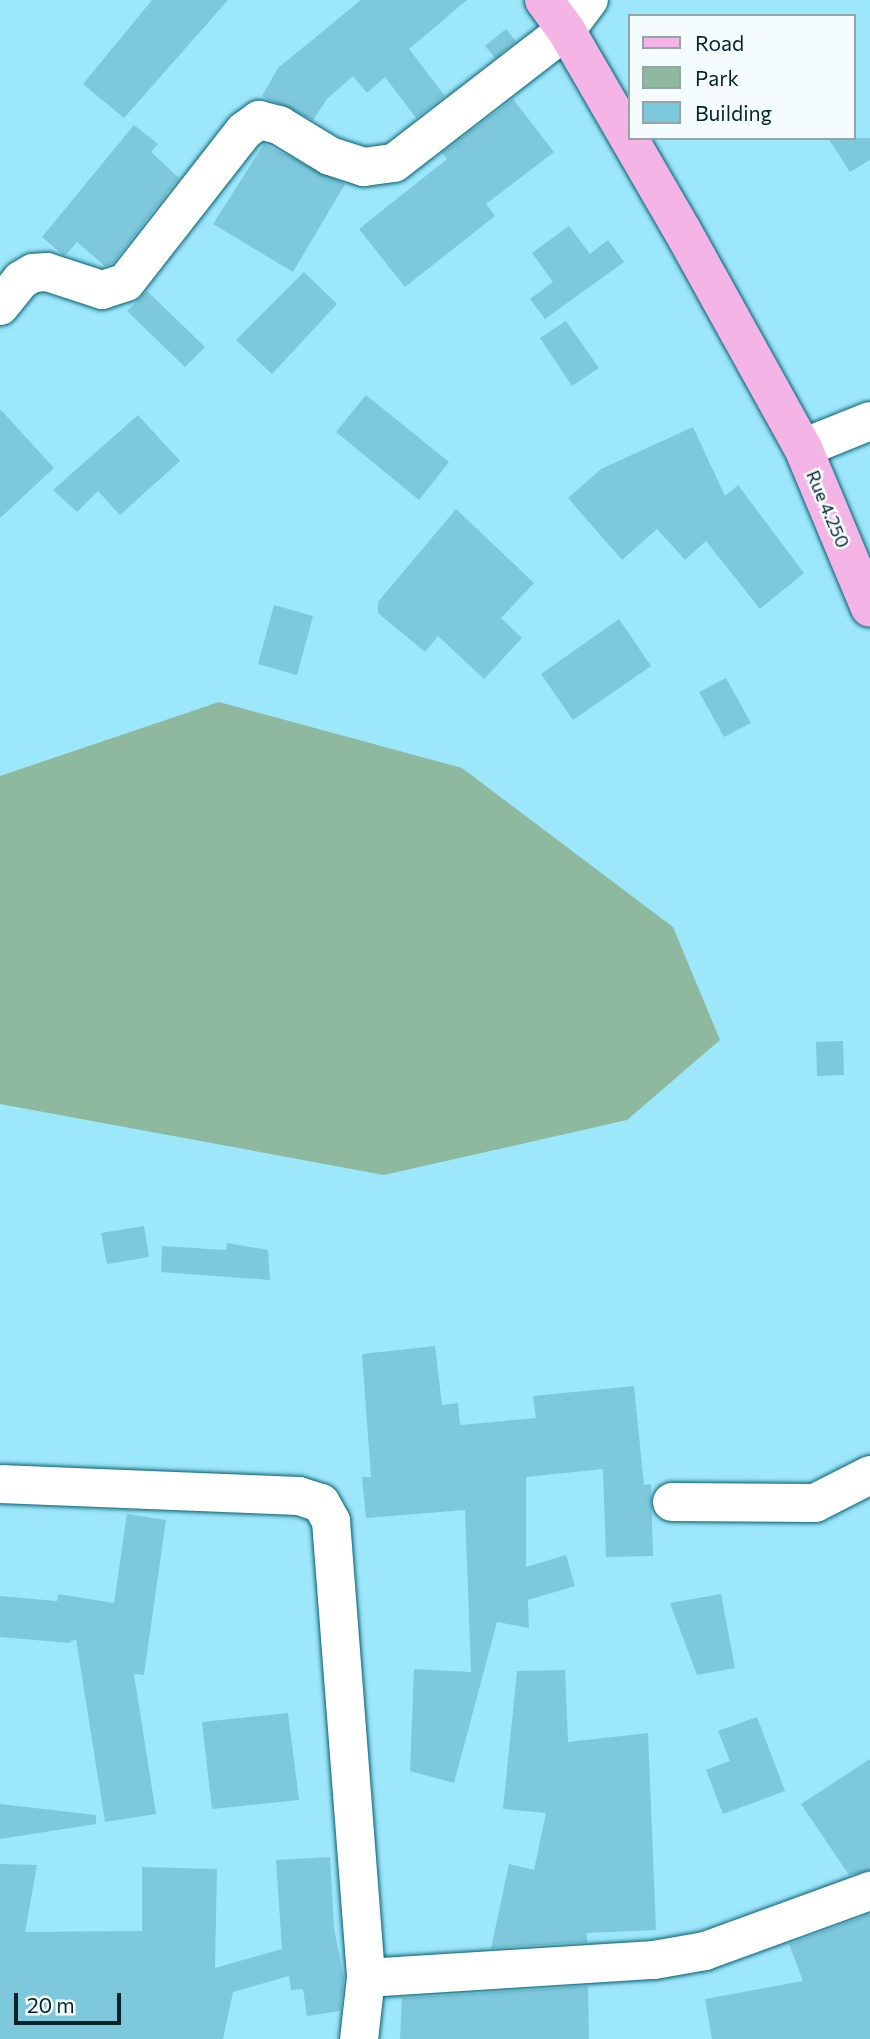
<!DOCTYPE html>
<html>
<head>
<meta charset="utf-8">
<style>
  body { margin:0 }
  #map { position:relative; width:870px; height:2039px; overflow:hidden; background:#9de7fb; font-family:Commissioner,sans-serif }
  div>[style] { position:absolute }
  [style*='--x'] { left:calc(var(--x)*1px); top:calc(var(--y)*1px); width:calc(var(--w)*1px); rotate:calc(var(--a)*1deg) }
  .green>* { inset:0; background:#8eb99e }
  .building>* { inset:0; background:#7ec8db }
  .roads { filter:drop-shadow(0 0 2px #075f71) drop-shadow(0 0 2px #075f71) }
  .minor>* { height:38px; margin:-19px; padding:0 19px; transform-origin:19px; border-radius:19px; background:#fff }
  .primary>* { height:38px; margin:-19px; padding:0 19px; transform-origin:19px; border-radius:19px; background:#f5b4e6 }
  span { translate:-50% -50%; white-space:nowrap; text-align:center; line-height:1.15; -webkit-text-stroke:5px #f5fcfe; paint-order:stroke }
  .street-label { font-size:18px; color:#03232b }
  .legend { position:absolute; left:628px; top:14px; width:228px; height:126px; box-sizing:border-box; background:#f5fcfe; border:2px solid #94a5aa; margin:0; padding:9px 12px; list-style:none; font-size:21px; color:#03232b }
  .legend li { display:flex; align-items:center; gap:14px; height:35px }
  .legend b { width:35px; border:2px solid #94a5aa }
  .scale { position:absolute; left:14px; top:1993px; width:107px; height:32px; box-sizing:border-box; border:4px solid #03232b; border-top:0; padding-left:9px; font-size:21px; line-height:24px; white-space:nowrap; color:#03232b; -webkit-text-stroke:5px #f5fcfe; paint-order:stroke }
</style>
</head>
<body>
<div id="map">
  <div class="green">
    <div style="clip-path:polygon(219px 702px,462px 768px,673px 927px,720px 1040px,627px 1120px,384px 1175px,0 1104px,0 776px)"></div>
  </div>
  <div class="building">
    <div style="clip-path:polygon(152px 0,228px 0,124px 118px,83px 84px)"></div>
    <div style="clip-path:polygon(361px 0,467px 0,409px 49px,445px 96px,416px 118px,385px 77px,367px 93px,353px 76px,327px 99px,313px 120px,262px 96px,278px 68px)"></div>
    <div style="clip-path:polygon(506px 29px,516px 41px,495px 58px,485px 46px)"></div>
    <div style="clip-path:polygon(513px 99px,554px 152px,486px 204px,495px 216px,405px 287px,359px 229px,447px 159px,442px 153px)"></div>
    <div style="clip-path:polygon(134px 125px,158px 144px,151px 152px,179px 178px,113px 263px,105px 266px,77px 242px,66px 255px,62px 254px,42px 237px)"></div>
    <div style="clip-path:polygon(828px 138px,870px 138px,870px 160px,850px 172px)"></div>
    <div style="clip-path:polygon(264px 144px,345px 184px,293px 272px,213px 224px)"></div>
    <div style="clip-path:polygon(569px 226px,590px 254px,608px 240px,624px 262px,545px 319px,530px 299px,553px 282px,532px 253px)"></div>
    <div style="clip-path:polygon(304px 272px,337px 304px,272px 374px,236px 340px)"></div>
    <div style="clip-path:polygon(147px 291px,205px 347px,185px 367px,127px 311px)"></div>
    <div style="clip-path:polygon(566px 321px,599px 368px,572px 386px,540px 338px)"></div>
    <div style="clip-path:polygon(366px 395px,449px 462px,419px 500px,336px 432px)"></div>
    <div style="clip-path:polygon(0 409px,54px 468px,0 518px)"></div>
    <div style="clip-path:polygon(138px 415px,180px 461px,120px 515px,98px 491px,77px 512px,53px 490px)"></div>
    <div style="clip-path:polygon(693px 427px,725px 496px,738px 485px,804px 573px,760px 609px,706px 541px,685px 560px,657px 529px,622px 560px,568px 498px,601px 469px)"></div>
    <div style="clip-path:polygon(456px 509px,534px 583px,501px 618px,522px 638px,484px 679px,438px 636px,425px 652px,378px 613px,378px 602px)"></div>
    <div style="clip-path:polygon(274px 605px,313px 616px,297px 675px,258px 664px)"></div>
    <div style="clip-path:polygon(619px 619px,651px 666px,573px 720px,541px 674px)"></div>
    <div style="clip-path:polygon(726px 678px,751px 723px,724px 737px,699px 692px)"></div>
    <div style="clip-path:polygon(843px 1041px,844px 1075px,817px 1076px,816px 1042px)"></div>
    <div style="clip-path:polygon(144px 1226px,149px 1257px,107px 1264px,101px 1233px)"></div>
    <div style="clip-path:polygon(227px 1243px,268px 1250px,270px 1280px,161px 1272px,162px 1246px,226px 1250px)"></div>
    <div style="clip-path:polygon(435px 1346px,442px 1405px,458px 1403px,460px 1425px,536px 1418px,533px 1396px,634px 1386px,644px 1485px,651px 1484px,653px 1556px,606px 1557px,603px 1469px,526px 1477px,526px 1567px,566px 1555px,575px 1586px,528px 1600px,529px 1628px,497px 1622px,454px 1783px,410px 1771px,414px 1669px,471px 1672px,465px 1510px,366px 1518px,362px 1477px,371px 1477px,362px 1354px)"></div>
    <div style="clip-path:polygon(127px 1514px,166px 1520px,144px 1675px,134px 1674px,156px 1814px,105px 1822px,76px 1639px,69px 1643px,0 1637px,0 1596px,57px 1601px,58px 1594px,114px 1603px)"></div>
    <div style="clip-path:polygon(721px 1594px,735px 1668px,697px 1675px,670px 1603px)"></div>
    <div style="clip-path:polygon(565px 1670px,568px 1742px,648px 1733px,656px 1930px,587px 1933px,587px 1942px,491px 1948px,509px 1864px,534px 1870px,546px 1813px,503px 1809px,517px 1671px)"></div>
    <div style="clip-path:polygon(288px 1713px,299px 1800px,212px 1809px,202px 1722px)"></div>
    <div style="clip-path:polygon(757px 1717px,785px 1791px,723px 1814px,706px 1770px,730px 1761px,718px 1731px)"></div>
    <div style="clip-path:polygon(870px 1759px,870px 1870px,849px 1875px,801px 1804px)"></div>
    <div style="clip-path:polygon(0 1804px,96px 1815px,96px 1824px,0 1839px)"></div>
    <div style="clip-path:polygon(330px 1857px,334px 1928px,344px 1978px,340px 2011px,307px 2016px,303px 1989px,291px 1990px,289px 1976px,233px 1992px,223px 2039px,0 2039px,0 1864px,37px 1865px,25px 1932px,142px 1931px,142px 1867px,217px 1869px,215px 1968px,282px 1949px,276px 1860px)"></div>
    <div style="clip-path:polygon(870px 1914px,870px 2039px,712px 2039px,705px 1999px,803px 1981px,789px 1944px)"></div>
    <div style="clip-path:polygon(588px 1986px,589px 2039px,400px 2039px,402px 1998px)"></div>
  </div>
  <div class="roads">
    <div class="minor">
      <div style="--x:0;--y:306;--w:33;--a:-51"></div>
      <div style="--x:21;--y:280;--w:14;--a:-30"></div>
      <div style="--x:33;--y:273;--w:14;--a:-4"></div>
      <div style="--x:47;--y:272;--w:58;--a:18.1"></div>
      <div style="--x:102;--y:290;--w:25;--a:-18"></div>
      <div style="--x:126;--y:282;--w:192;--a:-52"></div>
      <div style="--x:244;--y:131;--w:19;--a:-36"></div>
      <div style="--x:259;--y:120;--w:21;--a:14"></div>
      <div style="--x:279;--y:125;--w:60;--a:31.3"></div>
      <div style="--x:330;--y:156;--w:36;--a:18"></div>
      <div style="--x:364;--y:167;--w:30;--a:-8"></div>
      <div style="--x:394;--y:163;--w:217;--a:-37.7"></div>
      <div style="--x:566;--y:30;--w:38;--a:-53"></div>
      <div style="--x:803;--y:448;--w:72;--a:-21.9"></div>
      <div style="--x:0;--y:1484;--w:299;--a:2.3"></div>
      <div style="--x:299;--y:1496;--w:23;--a:18"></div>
      <div style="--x:321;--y:1503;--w:21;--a:61"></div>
      <div style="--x:331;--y:1521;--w:458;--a:85.6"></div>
      <div style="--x:366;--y:1978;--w:61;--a:96.5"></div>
      <div style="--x:672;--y:1502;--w:143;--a:0.4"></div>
      <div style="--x:815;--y:1503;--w:62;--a:-27"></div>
      <div style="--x:366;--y:1978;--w:289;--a:-3.6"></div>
      <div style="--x:654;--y:1960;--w:52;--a:-10"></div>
      <div style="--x:705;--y:1951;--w:176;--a:-20"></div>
    </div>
    <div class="primary">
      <div style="--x:544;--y:0;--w:37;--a:54"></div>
      <div style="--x:566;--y:30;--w:231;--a:59.9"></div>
      <div style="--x:682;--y:230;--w:249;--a:61"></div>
      <div style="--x:803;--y:448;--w:173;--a:67.3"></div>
    </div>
  </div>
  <div class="street-label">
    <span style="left:828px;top:509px;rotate:67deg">Rue 4.250</span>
  </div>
  <ul class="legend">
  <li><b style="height:9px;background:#f5b4e6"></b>Road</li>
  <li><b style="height:19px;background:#8eb99e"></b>Park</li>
  <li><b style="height:19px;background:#7ec8db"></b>Building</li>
  </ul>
  <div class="scale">20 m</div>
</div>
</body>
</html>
